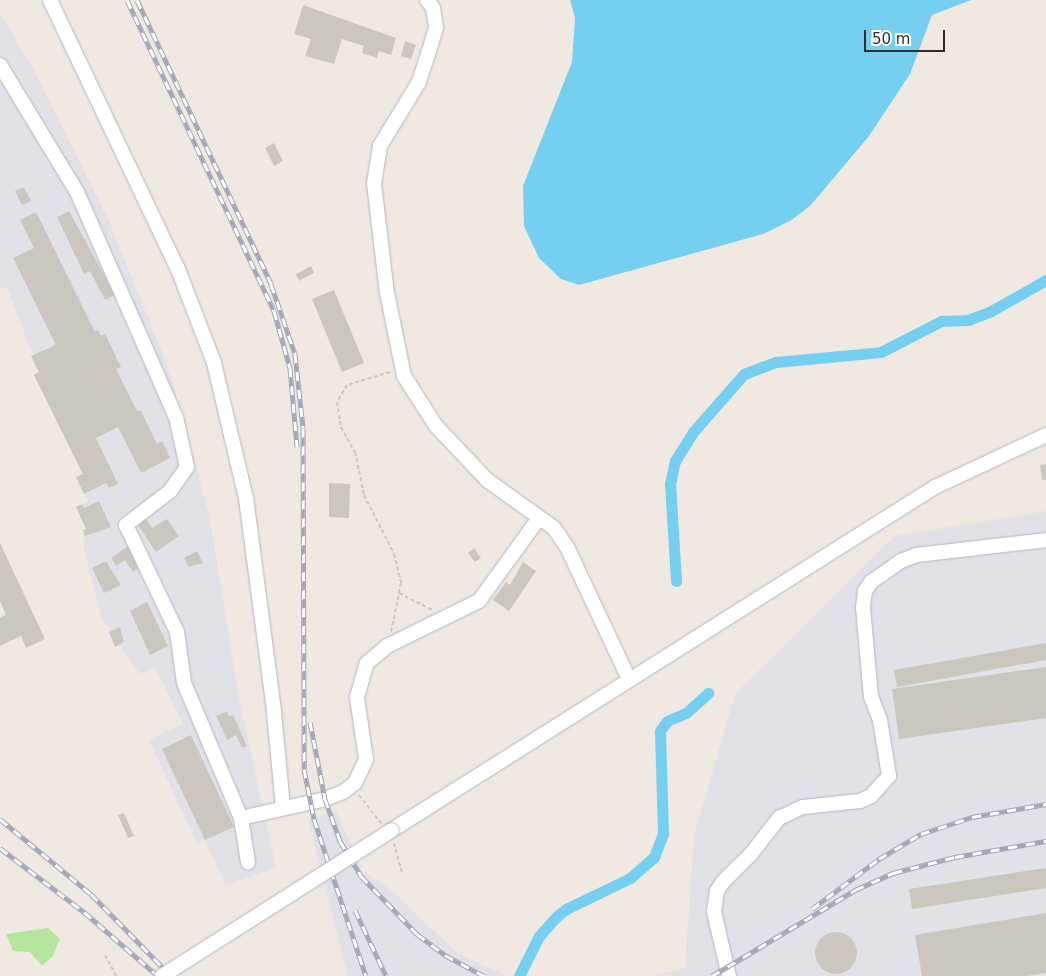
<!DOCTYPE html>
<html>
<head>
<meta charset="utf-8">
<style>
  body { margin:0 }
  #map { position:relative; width:1046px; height:976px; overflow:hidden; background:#efe9e1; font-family:"DejaVu Sans",sans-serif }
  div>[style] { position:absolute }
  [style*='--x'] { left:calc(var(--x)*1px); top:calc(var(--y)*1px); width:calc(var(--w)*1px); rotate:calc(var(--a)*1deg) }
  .industrial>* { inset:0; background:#e3e1e8 }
  .green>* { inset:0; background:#b6e59e }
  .water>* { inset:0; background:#75cff0 }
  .canal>* { height:11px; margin:-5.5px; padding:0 5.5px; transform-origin:5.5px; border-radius:5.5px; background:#75cff0 }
  .building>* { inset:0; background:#cbc7bf }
  .round { border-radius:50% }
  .path>* { height:2px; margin-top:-1px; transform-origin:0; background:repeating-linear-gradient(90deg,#c9c9c9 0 4px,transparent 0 6.5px) }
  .roads { filter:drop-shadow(0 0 1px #b4b7c1) drop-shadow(0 0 1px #b4b7c1) }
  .minor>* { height:14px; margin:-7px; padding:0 7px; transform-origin:7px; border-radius:7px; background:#fff }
  .rail>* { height:5px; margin-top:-2.5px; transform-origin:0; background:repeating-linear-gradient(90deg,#fff 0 9px,#a3a6b8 0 18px); box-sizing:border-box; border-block:1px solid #a3a6b8 }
  .bridges { filter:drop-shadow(0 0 1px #b4b7c1) drop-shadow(0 0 1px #b4b7c1) }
  .minor-bridge>* { height:14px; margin:-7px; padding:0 7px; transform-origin:7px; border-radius:7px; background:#fff }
  span { translate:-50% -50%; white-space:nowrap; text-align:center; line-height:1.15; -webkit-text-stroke:4.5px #fff; paint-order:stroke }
  .scale { position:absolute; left:864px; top:30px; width:81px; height:22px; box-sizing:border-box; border:2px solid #2e2e2e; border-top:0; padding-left:6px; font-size:15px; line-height:18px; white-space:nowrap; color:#2e2e2e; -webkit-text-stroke:4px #fff; paint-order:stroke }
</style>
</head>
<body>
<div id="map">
  <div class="industrial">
    <div style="clip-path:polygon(0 13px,34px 70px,107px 216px,164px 357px,184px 420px,210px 519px,238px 693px,276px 868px,225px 885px,205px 840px,197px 844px,149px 740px,183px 724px,155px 667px,140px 674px,101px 618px,84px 548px,83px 530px,86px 529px,76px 507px,88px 501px,76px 477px,82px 474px,34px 375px,39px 372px,7px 287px,2px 289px,0 284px)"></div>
    <div style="clip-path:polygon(1046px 511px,1046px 976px,652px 976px,685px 968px,694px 836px,735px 694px,895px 536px)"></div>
    <div style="clip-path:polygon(336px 811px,363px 871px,391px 890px,457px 953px,508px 976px,348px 976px,308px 819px)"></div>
  </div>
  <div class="green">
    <div style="clip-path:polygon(48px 928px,60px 939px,53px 956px,42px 966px,30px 952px,13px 951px,6px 934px)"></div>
  </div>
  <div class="water">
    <div style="clip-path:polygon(570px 0,971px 0,932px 15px,910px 74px,869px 136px,810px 206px,790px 221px,763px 234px,579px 285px,561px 279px,539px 258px,524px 226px,523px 186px,572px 62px,575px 18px)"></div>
  </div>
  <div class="canal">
    <div style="--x:676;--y:581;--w:97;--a:-93.5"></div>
    <div style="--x:670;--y:484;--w:24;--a:-78"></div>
    <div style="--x:675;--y:461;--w:34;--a:-58"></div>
    <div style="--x:693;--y:432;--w:77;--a:-48.7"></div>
    <div style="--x:744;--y:374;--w:34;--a:-21"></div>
    <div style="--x:776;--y:362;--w:105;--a:-5.4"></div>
    <div style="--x:881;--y:352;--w:68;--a:-27.3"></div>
    <div style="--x:941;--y:321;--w:27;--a:-2"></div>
    <div style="--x:968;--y:320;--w:25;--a:-21"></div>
    <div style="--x:991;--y:311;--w:63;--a:-29.4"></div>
    <div style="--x:519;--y:976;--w:45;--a:-63.4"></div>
    <div style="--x:539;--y:936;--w:25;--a:-48"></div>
    <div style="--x:556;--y:917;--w:13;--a:-39"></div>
    <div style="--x:566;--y:909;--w:71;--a:-25.8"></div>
    <div style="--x:630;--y:878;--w:32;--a:-41"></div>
    <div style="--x:654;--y:857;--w:26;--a:-69"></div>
    <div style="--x:663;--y:833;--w:102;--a:-91.7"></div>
    <div style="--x:660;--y:731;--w:12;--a:-55"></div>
    <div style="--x:667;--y:721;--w:21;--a:-23"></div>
    <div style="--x:686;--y:713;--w:30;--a:-42"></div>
  </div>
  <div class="building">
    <div style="clip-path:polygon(303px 5px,396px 38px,391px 55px,379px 51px,377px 58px,362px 53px,364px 46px,342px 39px,334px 64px,305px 56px,311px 39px,294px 34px)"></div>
    <div style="clip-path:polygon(405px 41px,416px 45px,411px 59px,401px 56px)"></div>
    <div style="clip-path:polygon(274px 143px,283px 161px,274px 166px,265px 148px)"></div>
    <div style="clip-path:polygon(24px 187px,31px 201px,22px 205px,15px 191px)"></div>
    <div style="clip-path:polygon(69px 211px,115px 295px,105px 300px,90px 271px,84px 274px,57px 217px)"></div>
    <div style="clip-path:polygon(36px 212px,95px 332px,98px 330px,101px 336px,105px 334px,121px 367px,116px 369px,137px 411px,141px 411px,157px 444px,162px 441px,170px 458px,141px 473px,118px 427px,96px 438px,118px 484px,109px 488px,106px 483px,84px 494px,76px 477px,83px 474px,34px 375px,39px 372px,31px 356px,56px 345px,13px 258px,34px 248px,20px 220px)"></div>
    <div style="clip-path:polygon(311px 266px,314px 273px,299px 281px,296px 274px)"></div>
    <div style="clip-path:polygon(334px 290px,364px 363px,342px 372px,312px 299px)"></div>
    <div style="clip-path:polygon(1046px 464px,1046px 480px,1042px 480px,1040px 465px)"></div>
    <div style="clip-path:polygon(329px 483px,350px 484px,349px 518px,329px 517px)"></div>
    <div style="clip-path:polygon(99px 501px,111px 527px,85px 536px,83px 530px,86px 529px,76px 507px,82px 504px,84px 508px)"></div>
    <div style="clip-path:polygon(144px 516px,152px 528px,167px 519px,179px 536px,156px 552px,136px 522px)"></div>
    <div style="clip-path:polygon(0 543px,45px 639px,26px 648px,21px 636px,0 646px,0 618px,6px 615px,0 601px)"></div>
    <div style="clip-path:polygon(128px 546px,141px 566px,133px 572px,125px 560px,116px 566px,111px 558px)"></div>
    <div style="clip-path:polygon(474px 548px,481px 558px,475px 562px,468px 553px)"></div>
    <div style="clip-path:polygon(197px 551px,203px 563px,189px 567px,184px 558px)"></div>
    <div style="clip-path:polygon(106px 561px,121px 585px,104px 593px,92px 568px)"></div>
    <div style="clip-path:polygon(523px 562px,536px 571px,509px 611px,493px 600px,506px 582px,510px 585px)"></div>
    <div style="clip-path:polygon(147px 602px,168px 646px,150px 655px,130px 611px)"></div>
    <div style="clip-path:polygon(120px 627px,124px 642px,115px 647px,109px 632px)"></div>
    <div style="clip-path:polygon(1046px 643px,1046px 660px,897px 687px,894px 670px)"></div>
    <div style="clip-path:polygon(1046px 667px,1046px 718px,899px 739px,892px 689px)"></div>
    <div style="clip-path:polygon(227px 711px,229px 716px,233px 715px,247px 746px,242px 748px,236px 735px,227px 740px,216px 716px)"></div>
    <div style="clip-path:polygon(191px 735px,234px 827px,205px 840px,162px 749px)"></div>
    <div style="clip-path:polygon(124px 813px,134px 836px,128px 838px,118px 815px)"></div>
    <div style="clip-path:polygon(1046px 868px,1046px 888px,912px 909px,909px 889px)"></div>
    <div style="clip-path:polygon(1046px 913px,1046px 973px,1027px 976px,922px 976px,915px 935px)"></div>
    <div class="round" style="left:815px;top:932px;width:42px;height:42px"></div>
  </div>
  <div class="path">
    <div style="--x:390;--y:372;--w:45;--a:163.2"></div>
    <div style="--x:347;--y:385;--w:20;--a:120"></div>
    <div style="--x:337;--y:402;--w:25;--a:81"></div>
    <div style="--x:341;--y:427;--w:29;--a:61"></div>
    <div style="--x:355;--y:452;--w:44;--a:78.2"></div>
    <div style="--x:364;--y:495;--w:66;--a:63"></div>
    <div style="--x:394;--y:554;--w:30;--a:76"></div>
    <div style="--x:401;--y:583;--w:50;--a:101.5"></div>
    <div style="--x:399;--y:593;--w:37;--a:27"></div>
    <div style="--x:359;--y:795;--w:36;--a:52"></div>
    <div style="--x:394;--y:843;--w:30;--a:75"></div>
    <div style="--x:105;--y:955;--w:24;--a:62"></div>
  </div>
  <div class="roads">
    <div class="minor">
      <div style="--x:50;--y:0;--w:298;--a:64.6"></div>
      <div style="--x:178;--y:269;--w:101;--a:69"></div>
      <div style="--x:214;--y:363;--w:139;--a:76.7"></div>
      <div style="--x:246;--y:498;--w:216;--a:82.5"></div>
      <div style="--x:274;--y:712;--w:96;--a:84.6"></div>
      <div style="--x:427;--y:0;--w:10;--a:53"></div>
      <div style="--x:433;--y:8;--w:20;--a:81"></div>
      <div style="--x:436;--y:28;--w:24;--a:107"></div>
      <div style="--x:429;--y:51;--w:33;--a:108"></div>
      <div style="--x:419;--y:82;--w:75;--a:121.4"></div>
      <div style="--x:380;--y:146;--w:37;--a:99"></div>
      <div style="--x:374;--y:183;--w:111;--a:83.3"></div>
      <div style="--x:387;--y:293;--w:85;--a:78.4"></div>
      <div style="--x:404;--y:376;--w:59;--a:57.4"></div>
      <div style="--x:436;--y:426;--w:74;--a:46.6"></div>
      <div style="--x:487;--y:480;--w:82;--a:35.6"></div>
      <div style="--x:554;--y:528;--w:25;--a:56"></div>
      <div style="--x:568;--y:549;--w:144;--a:64.9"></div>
      <div style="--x:0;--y:65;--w:149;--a:58.8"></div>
      <div style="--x:77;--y:192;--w:246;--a:66.3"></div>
      <div style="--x:176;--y:417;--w:51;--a:77.6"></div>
      <div style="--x:187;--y:467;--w:29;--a:125"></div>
      <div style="--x:170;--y:491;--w:56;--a:142.3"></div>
      <div style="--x:126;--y:525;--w:119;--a:64.5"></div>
      <div style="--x:177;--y:632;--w:51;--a:82.2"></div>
      <div style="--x:184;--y:683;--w:147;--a:67.1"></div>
      <div style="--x:241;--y:818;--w:45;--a:81"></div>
      <div style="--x:241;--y:818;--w:86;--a:-12.7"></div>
      <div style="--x:325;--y:799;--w:19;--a:-21"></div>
      <div style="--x:343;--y:792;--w:15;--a:-37"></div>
      <div style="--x:355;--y:783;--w:26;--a:-65"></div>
      <div style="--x:366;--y:759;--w:63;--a:-98.3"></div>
      <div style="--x:357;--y:697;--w:35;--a:-74"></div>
      <div style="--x:367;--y:663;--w:26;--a:-40"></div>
      <div style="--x:387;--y:646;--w:102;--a:-26.1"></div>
      <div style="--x:479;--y:601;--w:102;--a:-54.1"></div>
      <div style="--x:392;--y:830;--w:642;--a:-32.28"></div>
      <div style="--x:935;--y:487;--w:123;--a:-25.1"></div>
      <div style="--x:729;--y:976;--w:66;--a:-103.2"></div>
      <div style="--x:714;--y:912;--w:21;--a:-82"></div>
      <div style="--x:717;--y:891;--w:9;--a:-58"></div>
      <div style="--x:722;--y:883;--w:41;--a:-45"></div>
      <div style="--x:751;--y:854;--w:46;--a:-52.1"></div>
      <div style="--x:779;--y:818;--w:26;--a:-25"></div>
      <div style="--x:803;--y:807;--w:57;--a:-6"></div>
      <div style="--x:860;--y:801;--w:12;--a:-24"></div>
      <div style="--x:871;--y:796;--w:27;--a:-48"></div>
      <div style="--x:889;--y:776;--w:57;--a:-99.1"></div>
      <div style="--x:880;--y:720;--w:25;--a:-111"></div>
      <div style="--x:871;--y:697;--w:90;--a:-95.1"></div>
      <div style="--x:863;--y:607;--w:16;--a:-83"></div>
      <div style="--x:865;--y:591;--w:11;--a:-56"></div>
      <div style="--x:871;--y:582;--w:37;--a:-35"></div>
      <div style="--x:901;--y:561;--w:17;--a:-21"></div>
      <div style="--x:917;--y:555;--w:130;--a:-6.6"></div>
    </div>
  </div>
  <div class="rail">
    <div style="--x:127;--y:0;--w:344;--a:64.7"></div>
    <div style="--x:274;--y:311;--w:59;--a:74.3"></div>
    <div style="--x:290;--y:368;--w:79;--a:84.9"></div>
    <div style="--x:137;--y:0;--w:314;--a:64.7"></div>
    <div style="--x:271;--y:284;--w:74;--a:71.1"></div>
    <div style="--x:295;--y:354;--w:74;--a:83.8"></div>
    <div style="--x:303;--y:428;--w:341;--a:89.8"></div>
    <div style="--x:304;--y:769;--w:51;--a:78.7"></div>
    <div style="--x:314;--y:819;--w:165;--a:71.7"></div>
    <div style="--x:310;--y:722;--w:78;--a:79"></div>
    <div style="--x:325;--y:799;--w:45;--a:70.3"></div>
    <div style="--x:340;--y:841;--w:41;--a:59"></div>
    <div style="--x:361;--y:876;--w:81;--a:46"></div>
    <div style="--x:417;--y:934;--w:35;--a:37"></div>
    <div style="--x:445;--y:955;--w:44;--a:28.3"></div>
    <div style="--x:0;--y:819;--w:118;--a:39.5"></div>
    <div style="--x:91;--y:894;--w:115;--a:45.7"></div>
    <div style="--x:0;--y:848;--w:106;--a:37.3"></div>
    <div style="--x:84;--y:912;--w:98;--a:40.9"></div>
    <div style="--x:812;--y:909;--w:84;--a:-36.7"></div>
    <div style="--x:879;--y:859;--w:49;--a:-30.8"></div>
    <div style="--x:921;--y:834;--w:54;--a:-18.4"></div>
    <div style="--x:972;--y:817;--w:75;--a:-10"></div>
    <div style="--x:355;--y:910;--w:73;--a:64.8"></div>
    <div style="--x:712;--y:976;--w:167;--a:-31"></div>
    <div style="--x:855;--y:890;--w:42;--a:-24.1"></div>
    <div style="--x:893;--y:873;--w:64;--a:-14.5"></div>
    <div style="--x:955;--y:857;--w:92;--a:-10"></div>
  </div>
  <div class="bridges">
    <div class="minor-bridge">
      <div style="--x:162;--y:976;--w:272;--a:-32.4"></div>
    </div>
  </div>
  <div class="scale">50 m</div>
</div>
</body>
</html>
